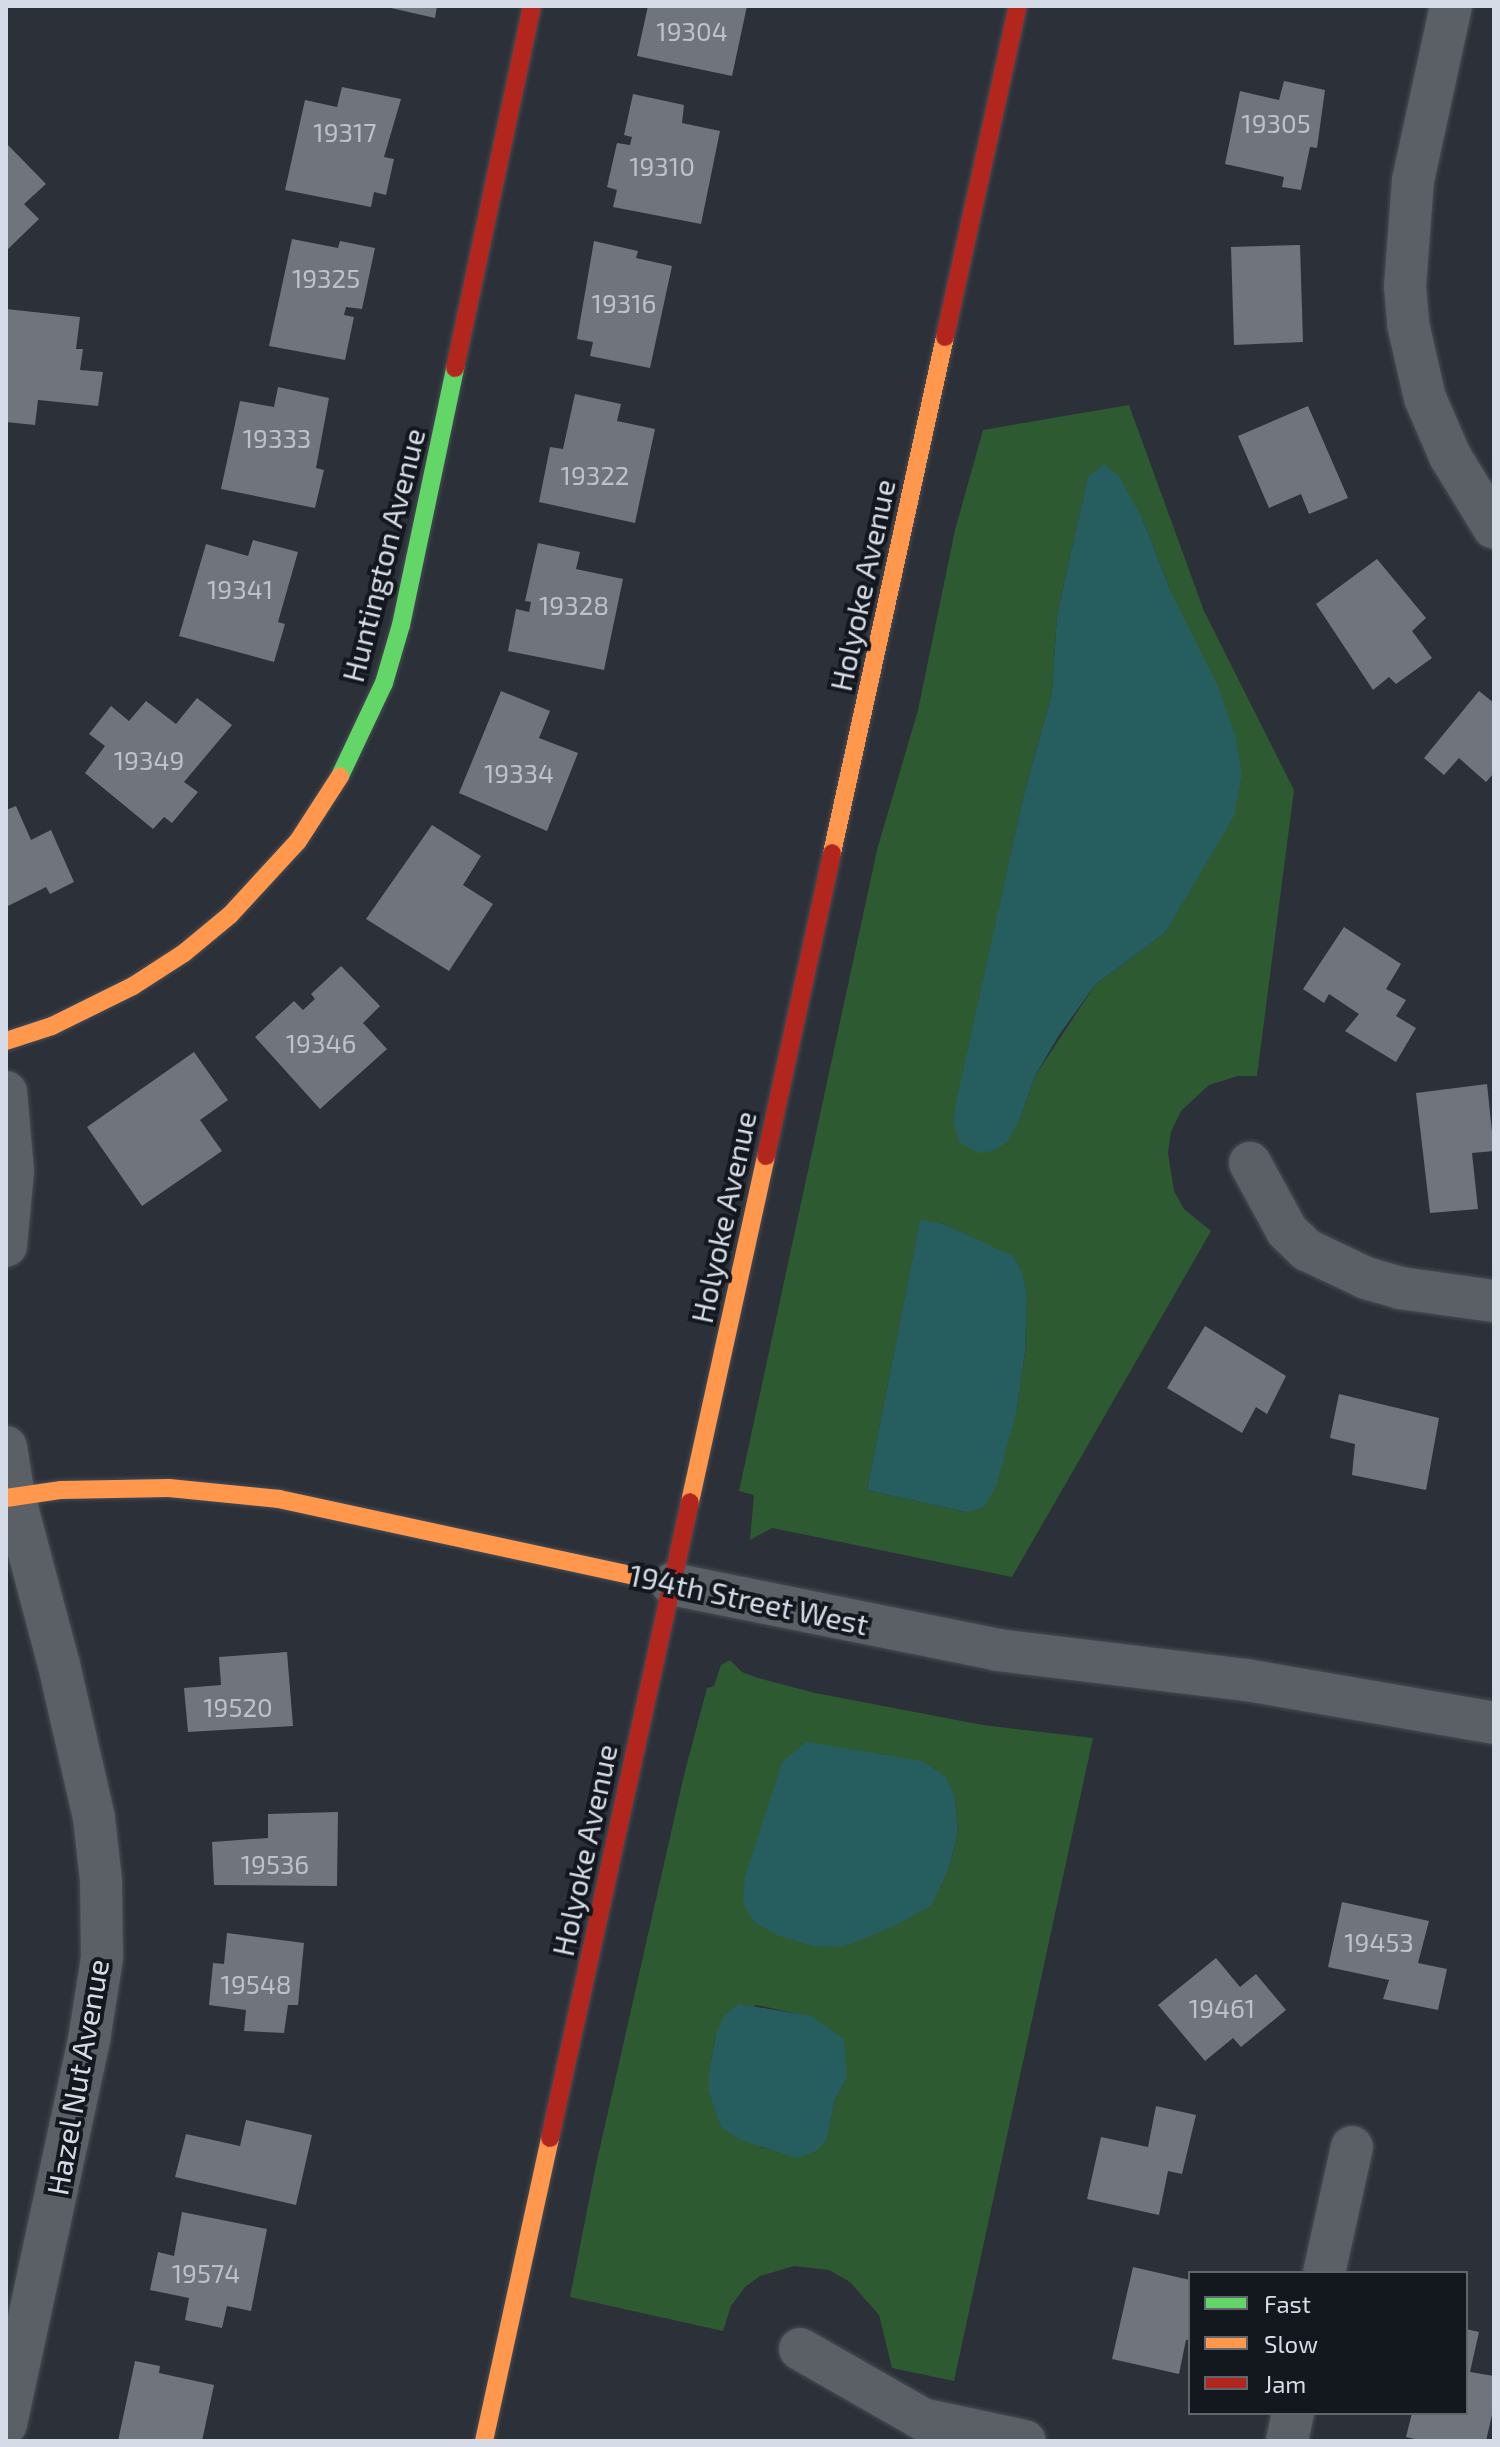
<!DOCTYPE html>
<html>
<head>
<meta charset="utf-8">
<style>
  body { margin:0 }
  #map { position:relative; width:1500px; height:2447px; overflow:hidden; background:#2b3039; font-family:"Exo 2",sans-serif }
  div>[style] { position:absolute }
  [style*='--x'] { left:calc(var(--x)*1px); top:calc(var(--y)*1px); width:calc(var(--w)*1px); rotate:calc(var(--a)*1deg) }
  .green>* { inset:0; background:#2d5a30 }
  .water>* { inset:0; background:#265e5f }
  .building>* { inset:0; background:#70757d }
  .roads { filter:drop-shadow(0 0 2px #474c54) drop-shadow(0 0 2px #474c54) }
  .street>* { height:42px; margin:-21px; padding:0 21px; transform-origin:21px; border-radius:21px; background:#5b5f66 }
  .fast>* { height:18px; margin:-9px; padding:0 9px; transform-origin:9px; border-radius:9px; background:#63d668 }
  .slow>* { height:18px; margin:-9px; padding:0 9px; transform-origin:9px; border-radius:9px; background:#ff974d }
  .jam>* { height:18px; margin:-9px; padding:0 9px; transform-origin:9px; border-radius:9px; background:#b3261e }
  span { translate:-50% -50%; white-space:nowrap; text-align:center; line-height:1.15; -webkit-text-stroke:8px #13171e; paint-order:stroke }
  .number-label { font-size:26px; color:#bcc2cc }
  .number-label span { -webkit-text-stroke-width:0 }
  .street-label { font-size:30px; color:#d6dce7 }
  .frame { position:absolute; inset:0; border:8px solid #d6dce7; pointer-events:none }
  .legend { position:absolute; left:1188px; top:2271px; width:280px; height:144px; box-sizing:border-box; background:#13171e; border:2px solid #61666e; margin:0; padding:10px 14px; list-style:none; font-size:24px; color:#d6dce7 }
  .legend li { display:flex; align-items:center; gap:16px; height:40px }
  .legend b { width:40px; border:2px solid #61666e }
</style>
</head>
<body>
<div id="map">
  <div class="green">
    <div style="clip-path:polygon(evenodd,1129px 405px,1204px 611px,1294px 790px,1257px 1076px,1238px 1076px,1209px 1085px,1181px 1111px,1171px 1132px,1168px 1153px,1174px 1191px,1184px 1209px,1211px 1231px,1012px 1577px,772px 1528px,750px 1540px,754px 1495px,739px 1491px,877px 850px,918px 710px,955px 530px,983px 430px,1129px 405px,1088px 478px,1143px 520px,1171px 592px,1183px 902px,1165px 933px,1095px 985px,1035px 1076px,1020px 1119px,953px 1122px,1024px 794px,1052px 693px,1057px 615px,1088px 478px,1129px 405px,920px 1221px,941px 1223px,978px 1241px,1027px 1297px,1025px 1352px,1017px 1409px,966px 1512px,867px 1490px,920px 1221px)"></div>
    <div style="clip-path:polygon(evenodd,730px 1660px,742px 1672px,758px 1678px,815px 1693px,983px 1725px,1093px 1738px,954px 2381px,892px 2368px,879px 2315px,850px 2282px,829px 2270px,794px 2266px,760px 2276px,745px 2287px,731px 2306px,723px 2331px,570px 2297px,596px 2165px,684px 1775px,707px 1688px,714px 1686px,721px 1665px,730px 1660px,876px 1753px,896px 1758px,955px 1797px,958px 1832px,949px 1868px,876px 1753px,730px 1660px,756px 2005px,794px 2013px,847px 2078px,835px 2099px,827px 2140px,778px 2151px,761px 2147px,714px 2106px,709px 2093px,709px 2073px,716px 2034px,756px 2005px)"></div>
  </div>
  <div class="water">
    <div style="clip-path:polygon(1104px 464px,1119px 476px,1143px 520px,1171px 592px,1217px 684px,1235px 735px,1242px 774px,1234px 816px,1165px 933px,1095px 985px,1059px 1035px,1035px 1076px,1020px 1119px,1007px 1142px,992px 1151px,978px 1153px,960px 1143px,953px 1122px,957px 1098px,1024px 794px,1052px 693px,1057px 615px,1088px 477px)"></div>
    <div style="clip-path:polygon(920px 1220px,941px 1223px,1013px 1256px,1022px 1273px,1027px 1297px,1025px 1352px,1017px 1409px,996px 1487px,984px 1507px,966px 1512px,867px 1490px)"></div>
    <div style="clip-path:polygon(807px 1742px,922px 1761px,946px 1777px,955px 1797px,958px 1832px,949px 1868px,931px 1906px,890px 1928px,842px 1947px,813px 1946px,779px 1936px,754px 1922px,743px 1903px,745px 1877px,782px 1762px)"></div>
    <div style="clip-path:polygon(739px 2004px,811px 2016px,844px 2039px,847px 2078px,835px 2099px,827px 2140px,816px 2151px,797px 2158px,741px 2140px,721px 2127px,709px 2093px,709px 2073px,716px 2034px,724px 2016px)"></div>
  </div>
  <div class="building">
    <div style="clip-path:polygon(382px 6px,437px 6px,435px 18px)"></div>
    <div style="clip-path:polygon(648px 6px,747px 6px,732px 76px,637px 56px)"></div>
    <div style="clip-path:polygon(1284px 81px,1325px 90px,1317px 148px,1310px 147px,1301px 190px,1282px 187px,1284px 177px,1225px 164px,1240px 91px,1279px 100px)"></div>
    <div style="clip-path:polygon(342px 87px,401px 99px,384px 157px,394px 159px,386px 195px,374px 192px,371px 207px,285px 190px,305px 100px,337px 107px)"></div>
    <div style="clip-path:polygon(633px 94px,684px 105px,682px 123px,720px 131px,701px 224px,613px 207px,617px 190px,607px 187px,617px 143px,630px 145px,632px 137px,624px 135px)"></div>
    <div style="clip-path:polygon(6px 143px,46px 184px,24px 204px,39px 219px,6px 251px)"></div>
    <div style="clip-path:polygon(292px 239px,338px 248px,340px 241px,375px 248px,362px 309px,346px 307px,344px 315px,354px 317px,345px 360px,269px 346px)"></div>
    <div style="clip-path:polygon(594px 241px,638px 251px,636px 258px,672px 266px,650px 368px,590px 356px,593px 342px,577px 339px)"></div>
    <div style="clip-path:polygon(1300px 245px,1303px 342px,1234px 345px,1231px 247px)"></div>
    <div style="clip-path:polygon(6px 309px,80px 317px,76px 349px,83px 349px,80px 370px,103px 372px,98px 406px,38px 400px,35px 425px,6px 422px)"></div>
    <div style="clip-path:polygon(278px 387px,329px 398px,316px 468px,324px 470px,315px 508px,221px 489px,240px 401px,274px 407px)"></div>
    <div style="clip-path:polygon(575px 394px,621px 404px,617px 421px,655px 429px,635px 523px,539px 502px,550px 447px,563px 449px)"></div>
    <div style="clip-path:polygon(1308px 406px,1348px 498px,1309px 514px,1301px 494px,1269px 508px,1238px 436px)"></div>
    <div style="clip-path:polygon(253px 540px,298px 552px,278px 622px,285px 624px,274px 662px,179px 636px,206px 544px,248px 556px)"></div>
    <div style="clip-path:polygon(538px 543px,580px 552px,576px 569px,623px 579px,604px 670px,508px 651px,516px 609px,529px 612px,531px 602px,525px 601px)"></div>
    <div style="clip-path:polygon(1377px 559px,1426px 618px,1412px 631px,1432px 658px,1396px 684px,1389px 677px,1373px 690px,1316px 604px)"></div>
    <div style="clip-path:polygon(501px 691px,550px 711px,539px 738px,578px 753px,547px 831px,459px 793px)"></div>
    <div style="clip-path:polygon(1479px 691px,1494px 703px,1494px 773px,1486px 782px,1459px 758px,1444px 775px,1424px 758px)"></div>
    <div style="clip-path:polygon(197px 698px,232px 725px,184px 782px,198px 792px,172px 823px,164px 817px,153px 829px,85px 773px,105px 746px,89px 734px,111px 706px,129px 721px,146px 701px,176px 724px)"></div>
    <div style="clip-path:polygon(16px 806px,31px 840px,51px 830px,74px 882px,50px 894px,46px 887px,6px 907px,6px 810px)"></div>
    <div style="clip-path:polygon(432px 825px,481px 856px,463px 885px,493px 904px,449px 971px,366px 919px)"></div>
    <div style="clip-path:polygon(1344px 927px,1401px 964px,1386px 989px,1406px 1000px,1396px 1016px,1416px 1028px,1396px 1062px,1345px 1031px,1359px 1014px,1329px 994px,1324px 1003px,1303px 989px)"></div>
    <div style="clip-path:polygon(341px 966px,380px 1006px,363px 1023px,387px 1049px,320px 1109px,255px 1037px,294px 1001px,303px 1010px,315px 999px,311px 994px)"></div>
    <div style="clip-path:polygon(194px 1052px,228px 1100px,200px 1120px,222px 1151px,142px 1206px,87px 1127px)"></div>
    <div style="clip-path:polygon(1487px 1084px,1494px 1151px,1472px 1153px,1478px 1209px,1430px 1213px,1416px 1093px)"></div>
    <div style="clip-path:polygon(1205px 1326px,1286px 1376px,1267px 1414px,1256px 1407px,1242px 1433px,1167px 1388px)"></div>
    <div style="clip-path:polygon(1339px 1394px,1439px 1418px,1426px 1490px,1352px 1475px,1355px 1444px,1330px 1438px)"></div>
    <div style="clip-path:polygon(287px 1652px,293px 1726px,188px 1732px,184px 1688px,221px 1685px,219px 1657px)"></div>
    <div style="clip-path:polygon(338px 1812px,337px 1886px,214px 1885px,212px 1842px,268px 1838px,268px 1814px)"></div>
    <div style="clip-path:polygon(1342px 1902px,1429px 1921px,1418px 1963px,1447px 1969px,1438px 2010px,1383px 1999px,1389px 1980px,1328px 1967px)"></div>
    <div style="clip-path:polygon(227px 1933px,304px 1943px,298px 2005px,288px 2005px,284px 2033px,244px 2031px,246px 2010px,209px 2005px,213px 1963px,224px 1964px)"></div>
    <div style="clip-path:polygon(1216px 1958px,1240px 1987px,1256px 1974px,1286px 2010px,1241px 2047px,1233px 2038px,1205px 2061px,1158px 2005px)"></div>
    <div style="clip-path:polygon(1156px 2106px,1196px 2115px,1182px 2174px,1168px 2171px,1159px 2215px,1087px 2199px,1101px 2137px,1148px 2147px)"></div>
    <div style="clip-path:polygon(246px 2120px,312px 2135px,296px 2205px,175px 2177px,186px 2134px,240px 2146px)"></div>
    <div style="clip-path:polygon(182px 2212px,267px 2229px,251px 2311px,227px 2306px,222px 2328px,185px 2320px,189px 2298px,150px 2290px,158px 2252px,174px 2256px)"></div>
    <div style="clip-path:polygon(1133px 2267px,1190px 2280px,1190px 2340px,1186px 2340px,1179px 2374px,1112px 2359px)"></div>
    <div style="clip-path:polygon(1466px 2329px,1479px 2332px,1470px 2372px,1494px 2376px,1494px 2406px,1486px 2441px,1424px 2441px,1406px 2437px,1412px 2413px,1466px 2413px)"></div>
    <div style="clip-path:polygon(135px 2361px,160px 2366px,159px 2373px,214px 2385px,202px 2441px,118px 2441px)"></div>
  </div>
  <div class="roads">
    <div class="street">
      <div style="--x:1451;--y:6;--w:178;--a:102.3"></div>
      <div style="--x:1413;--y:180;--w:106;--a:94.3"></div>
      <div style="--x:1405;--y:286;--w:38;--a:85"></div>
      <div style="--x:1408;--y:324;--w:76;--a:77.1"></div>
      <div style="--x:1425;--y:398;--w:63;--a:66.7"></div>
      <div style="--x:1450;--y:456;--w:84;--a:58.6"></div>
      <div style="--x:6;--y:1092;--w:79;--a:84.9"></div>
      <div style="--x:13;--y:1171;--w:75;--a:95.3"></div>
      <div style="--x:1250;--y:1163;--w:77;--a:61.4"></div>
      <div style="--x:1287;--y:1231;--w:28;--a:44"></div>
      <div style="--x:1307;--y:1250;--w:65;--a:25.4"></div>
      <div style="--x:1366;--y:1278;--w:35;--a:16"></div>
      <div style="--x:1400;--y:1288;--w:95;--a:7.9"></div>
      <div style="--x:6;--y:1447;--w:50;--a:80.7"></div>
      <div style="--x:14;--y:1496;--w:175;--a:75.1"></div>
      <div style="--x:59;--y:1665;--w:157;--a:77.1"></div>
      <div style="--x:94;--y:1818;--w:62;--a:83.6"></div>
      <div style="--x:101;--y:1880;--w:78;--a:89.3"></div>
      <div style="--x:102;--y:1958;--w:83;--a:99"></div>
      <div style="--x:89;--y:2040;--w:393;--a:102.2"></div>
      <div style="--x:672;--y:1584;--w:333;--a:11.4"></div>
      <div style="--x:998;--y:1650;--w:250;--a:6.9"></div>
      <div style="--x:1246;--y:1680;--w:252;--a:9.8"></div>
      <div style="--x:1324;--y:2273;--w:129;--a:-77.5"></div>
      <div style="--x:800;--y:2349;--w:141;--a:29.8"></div>
      <div style="--x:922;--y:2419;--w:105;--a:12.1"></div>
      <div style="--x:1287;--y:2441;--w:29;--a:-78"></div>
    </div>
    <div class="fast">
      <div style="--x:340;--y:776;--w:103;--a:-64.7"></div>
      <div style="--x:384;--y:683;--w:60;--a:-73.7"></div>
      <div style="--x:401;--y:625;--w:263;--a:-78.1"></div>
    </div>
    <div class="slow">
      <div style="--x:832;--y:853;--w:528;--a:-77.65"></div>
      <div style="--x:6;--y:1041;--w:48;--a:-18.1"></div>
      <div style="--x:52;--y:1026;--w:90;--a:-26.3"></div>
      <div style="--x:133;--y:986;--w:61;--a:-32.9"></div>
      <div style="--x:184;--y:953;--w:60;--a:-39.6"></div>
      <div style="--x:230;--y:915;--w:100;--a:-47.4"></div>
      <div style="--x:298;--y:841;--w:77;--a:-57.1"></div>
      <div style="--x:6;--y:1498;--w:56;--a:-8.3"></div>
      <div style="--x:61;--y:1490;--w:108;--a:-1.1"></div>
      <div style="--x:169;--y:1488;--w:111;--a:5.7"></div>
      <div style="--x:279;--y:1499;--w:402;--a:12.2"></div>
      <div style="--x:690;--y:1502;--w:354;--a:-77.6"></div>
      <div style="--x:484;--y:2441;--w:310;--a:-77.7"></div>
    </div>
    <div class="jam">
      <div style="--x:945;--y:337;--w:339;--a:-77.6"></div>
      <div style="--x:455;--y:368;--w:370;--a:-78"></div>
      <div style="--x:766;--y:1156;--w:310;--a:-77.7"></div>
      <div style="--x:550;--y:2138;--w:651;--a:-77.59"></div>
    </div>
  </div>
  <div class="number-label">
    <span style="left:692px;top:31px">19304</span>
    <span style="left:1276px;top:123px">19305</span>
    <span style="left:345px;top:132px">19317</span>
    <span style="left:662px;top:166px">19310</span>
    <span style="left:326px;top:278px">19325</span>
    <span style="left:624px;top:303px">19316</span>
    <span style="left:277px;top:438px">19333</span>
    <span style="left:595px;top:475px">19322</span>
    <span style="left:240px;top:589px">19341</span>
    <span style="left:574px;top:605px">19328</span>
    <span style="left:149px;top:760px">19349</span>
    <span style="left:519px;top:773px">19334</span>
    <span style="left:321px;top:1043px">19346</span>
    <span style="left:238px;top:1707px">19520</span>
    <span style="left:275px;top:1864px">19536</span>
    <span style="left:1379px;top:1942px">19453</span>
    <span style="left:256px;top:1984px">19548</span>
    <span style="left:1222px;top:2008px">19461</span>
    <span style="left:206px;top:2273px">19574</span>
  </div>
  <div class="street-label">
    <span style="left:383px;top:555px;rotate:-76deg">Huntington Avenue</span>
    <span style="left:862px;top:585px;rotate:-78deg">Holyoke Avenue</span>
    <span style="left:723px;top:1217px;rotate:-78deg">Holyoke Avenue</span>
    <span style="left:749px;top:1599px;rotate:12deg">194th Street West</span>
    <span style="left:584px;top:1850px;rotate:-78deg">Holyoke Avenue</span>
    <span style="left:77px;top:2077px;rotate:-80deg">Hazel Nut Avenue</span>
  </div>
  <div class="frame"></div>
  <ul class="legend">
  <li><b style="height:10px;background:#63d668"></b>Fast</li>
  <li><b style="height:10px;background:#ff974d"></b>Slow</li>
  <li><b style="height:10px;background:#b3261e"></b>Jam</li>
  </ul>
</div>
</body>
</html>
